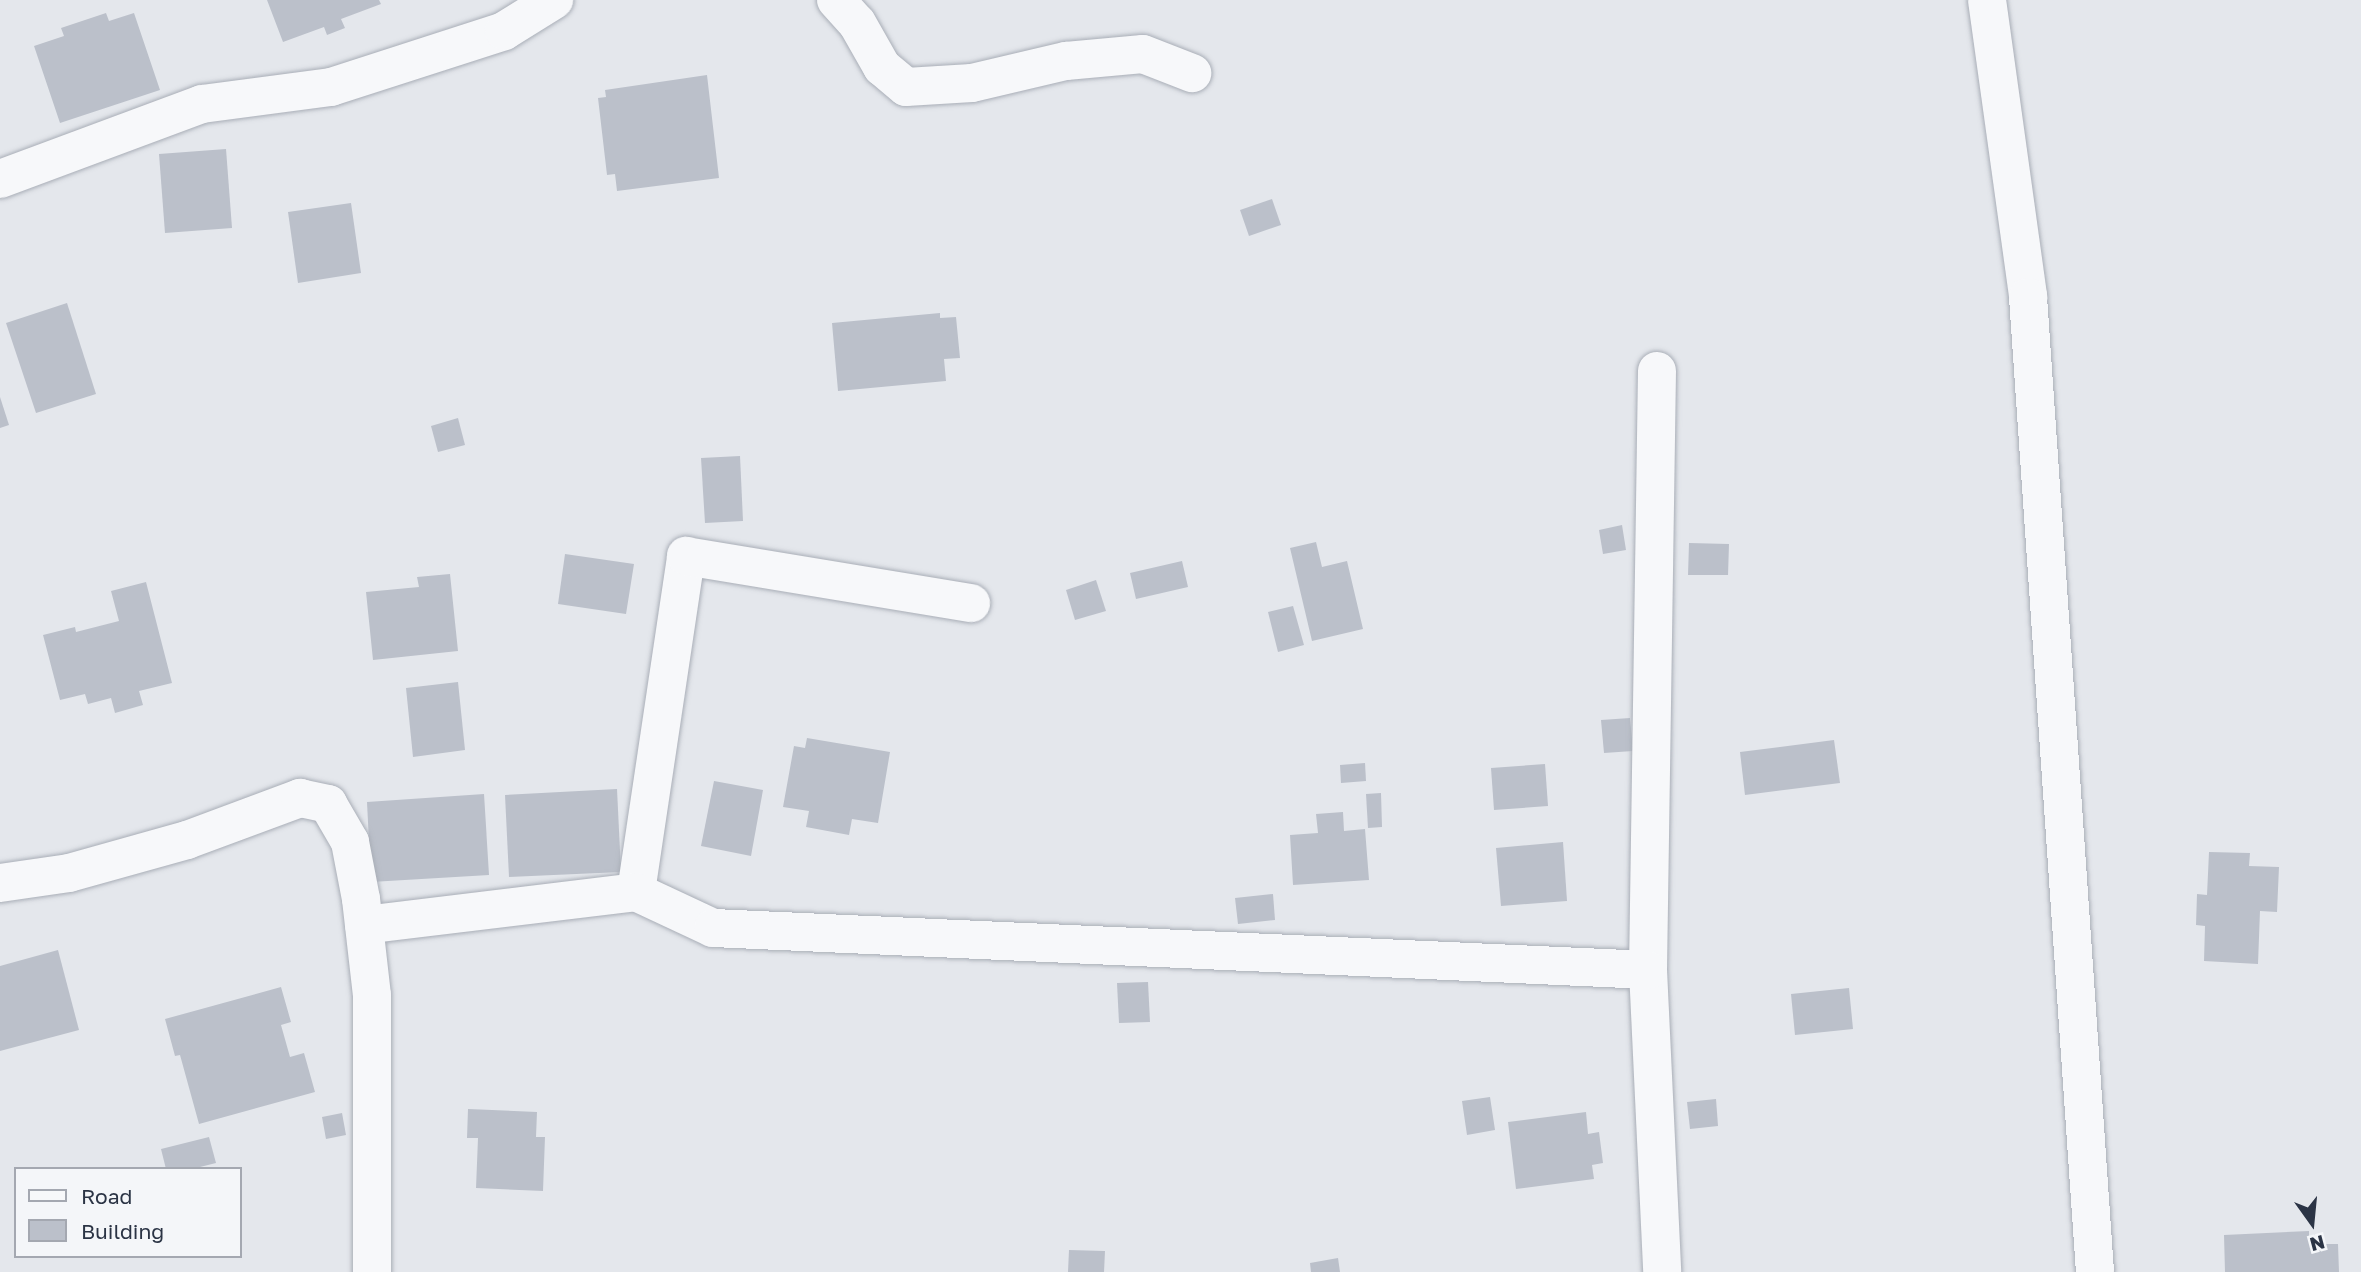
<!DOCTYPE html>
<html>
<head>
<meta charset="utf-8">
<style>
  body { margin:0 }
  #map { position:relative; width:2361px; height:1272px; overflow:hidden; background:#e4e7ec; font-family:"Golos Text",sans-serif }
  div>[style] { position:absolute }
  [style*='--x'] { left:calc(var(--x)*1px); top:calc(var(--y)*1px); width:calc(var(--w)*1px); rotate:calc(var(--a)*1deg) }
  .building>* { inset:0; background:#bbc0ca }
  .roads { filter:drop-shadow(0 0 2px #a9aeb7) drop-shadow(0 0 2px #a9aeb7) }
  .minor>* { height:38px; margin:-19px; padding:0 19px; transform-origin:19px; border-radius:19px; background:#f7f8fa }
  span { translate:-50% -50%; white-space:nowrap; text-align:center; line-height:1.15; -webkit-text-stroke:5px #f4f6f9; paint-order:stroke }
  .legend { position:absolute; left:14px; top:1167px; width:228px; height:91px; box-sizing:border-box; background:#f4f6f9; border:2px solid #a4a8b1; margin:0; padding:9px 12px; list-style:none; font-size:21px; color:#2b3445 }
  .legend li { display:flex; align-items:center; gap:14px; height:35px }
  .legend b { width:35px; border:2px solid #a4a8b1 }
  .north { position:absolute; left:2277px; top:1188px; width:70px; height:70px; -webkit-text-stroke:5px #f4f6f9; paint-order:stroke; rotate:165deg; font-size:19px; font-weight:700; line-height:28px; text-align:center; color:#2b3445 }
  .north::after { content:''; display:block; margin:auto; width:24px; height:32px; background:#2b3445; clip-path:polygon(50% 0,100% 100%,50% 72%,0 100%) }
</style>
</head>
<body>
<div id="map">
  <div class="building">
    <div style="clip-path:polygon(267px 0,379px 0,381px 4px,341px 19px,345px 28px,327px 35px,324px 27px,283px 42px)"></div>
    <div style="clip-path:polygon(106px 13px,109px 21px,134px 13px,160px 90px,60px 123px,34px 46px,64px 36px,61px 28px)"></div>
    <div style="clip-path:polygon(707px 75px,719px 178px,617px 191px,615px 174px,607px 175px,598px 98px,606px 97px,605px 90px)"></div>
    <div style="clip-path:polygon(226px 149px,232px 228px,165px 233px,159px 154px)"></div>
    <div style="clip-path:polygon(1272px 199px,1281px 225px,1249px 236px,1240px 210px)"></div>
    <div style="clip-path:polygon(351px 203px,361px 273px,298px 283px,288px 212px)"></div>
    <div style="clip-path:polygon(67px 303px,96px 394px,36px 413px,6px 323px)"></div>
    <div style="clip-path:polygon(940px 313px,940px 318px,956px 317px,960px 358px,944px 359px,946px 381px,838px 391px,832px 323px)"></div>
    <div style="clip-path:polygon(0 397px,9px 425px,0 428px)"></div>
    <div style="clip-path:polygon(458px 418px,465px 445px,438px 452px,431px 426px)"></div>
    <div style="clip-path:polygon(740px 456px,743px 521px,705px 523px,701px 458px)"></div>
    <div style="clip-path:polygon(1622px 525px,1626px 550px,1603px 554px,1599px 530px)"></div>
    <div style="clip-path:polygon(1316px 542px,1322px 567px,1347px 561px,1363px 629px,1312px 641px,1290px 548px)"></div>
    <div style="clip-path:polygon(1689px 543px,1729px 544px,1728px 575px,1688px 575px)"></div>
    <div style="clip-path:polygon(565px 554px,634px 564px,626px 614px,558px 604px)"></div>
    <div style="clip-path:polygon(1182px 561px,1188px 587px,1136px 599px,1130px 573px)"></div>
    <div style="clip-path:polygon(450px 574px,458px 651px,373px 660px,366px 592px,419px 587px,417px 577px)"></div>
    <div style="clip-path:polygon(1096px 580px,1106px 611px,1075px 620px,1066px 590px)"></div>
    <div style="clip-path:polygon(146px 582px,172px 683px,139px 691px,143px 705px,115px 713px,111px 698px,88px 704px,85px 694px,60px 700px,43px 635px,75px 627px,76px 632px,119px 621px,111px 591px)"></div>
    <div style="clip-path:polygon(1293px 606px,1304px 645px,1278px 652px,1268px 612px)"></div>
    <div style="clip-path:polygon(458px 682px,465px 750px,413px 757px,406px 688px)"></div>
    <div style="clip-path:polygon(1630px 718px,1633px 751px,1604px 753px,1601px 720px)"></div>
    <div style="clip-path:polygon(807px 738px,890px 752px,878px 823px,852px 819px,849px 835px,806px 827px,809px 811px,783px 807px,794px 746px,805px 748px)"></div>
    <div style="clip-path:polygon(1834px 740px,1840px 783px,1745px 795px,1740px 752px)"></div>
    <div style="clip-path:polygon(1365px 763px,1366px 781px,1341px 783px,1340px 765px)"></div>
    <div style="clip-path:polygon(1545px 764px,1548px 806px,1494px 810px,1491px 768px)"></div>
    <div style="clip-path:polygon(714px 781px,763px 790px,751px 856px,701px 846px)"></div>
    <div style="clip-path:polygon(617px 789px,621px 872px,509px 877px,505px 795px)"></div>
    <div style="clip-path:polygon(1381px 793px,1382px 827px,1368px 828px,1366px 794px)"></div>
    <div style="clip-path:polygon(484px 794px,489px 875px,371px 882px,367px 802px)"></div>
    <div style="clip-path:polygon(1343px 812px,1344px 831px,1365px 829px,1369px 880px,1293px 885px,1290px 835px,1318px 833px,1316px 814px)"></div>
    <div style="clip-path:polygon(1563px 842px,1567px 901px,1501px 906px,1496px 848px)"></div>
    <div style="clip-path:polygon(2209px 852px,2250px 853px,2249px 866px,2279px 867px,2277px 912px,2260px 911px,2258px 964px,2204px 961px,2205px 926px,2196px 925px,2197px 894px,2207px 895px)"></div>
    <div style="clip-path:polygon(1273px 894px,1275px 920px,1238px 924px,1235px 898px)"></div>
    <div style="clip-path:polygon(58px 950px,79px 1030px,0 1051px,0 966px)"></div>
    <div style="clip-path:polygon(1148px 982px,1150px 1022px,1119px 1023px,1117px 983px)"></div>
    <div style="clip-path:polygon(281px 987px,291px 1022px,281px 1025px,290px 1057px,304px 1053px,315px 1092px,199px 1124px,180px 1055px,175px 1056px,165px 1019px)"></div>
    <div style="clip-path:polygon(1849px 988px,1853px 1029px,1795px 1035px,1791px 994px)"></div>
    <div style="clip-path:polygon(1490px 1097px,1495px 1130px,1467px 1135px,1462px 1101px)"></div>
    <div style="clip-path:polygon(1716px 1099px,1718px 1126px,1690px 1129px,1687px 1102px)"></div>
    <div style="clip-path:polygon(468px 1109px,537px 1112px,536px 1137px,545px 1137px,543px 1191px,476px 1188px,478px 1138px,467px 1138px)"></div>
    <div style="clip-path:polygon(1586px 1112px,1588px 1134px,1599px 1132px,1603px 1163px,1592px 1165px,1594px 1179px,1516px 1189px,1508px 1122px)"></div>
    <div style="clip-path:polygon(342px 1113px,346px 1135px,326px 1139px,322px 1117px)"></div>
    <div style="clip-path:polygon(209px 1137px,216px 1163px,192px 1169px,166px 1169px,161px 1149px)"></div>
    <div style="clip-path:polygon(2309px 1231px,2309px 1244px,2338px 1244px,2339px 1272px,2225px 1272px,2224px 1235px)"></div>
    <div style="clip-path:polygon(1069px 1250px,1105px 1251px,1104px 1272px,1068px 1272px)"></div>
    <div style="clip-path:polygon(1338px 1258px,1340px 1272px,1311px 1272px,1310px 1263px)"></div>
  </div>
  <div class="roads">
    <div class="minor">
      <div style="--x:836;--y:0;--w:31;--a:48"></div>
      <div style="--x:857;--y:23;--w:51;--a:60.4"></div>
      <div style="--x:882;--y:67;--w:31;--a:40"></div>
      <div style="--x:906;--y:87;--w:66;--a:-3.5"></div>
      <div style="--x:972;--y:83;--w:97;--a:-13.2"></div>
      <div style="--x:1066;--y:61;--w:77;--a:-5.2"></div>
      <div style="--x:1143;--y:54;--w:53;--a:21.2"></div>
      <div style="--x:1987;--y:0;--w:300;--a:82.1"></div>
      <div style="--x:2028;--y:297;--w:977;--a:86.07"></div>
      <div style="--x:0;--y:179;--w:215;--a:-20.4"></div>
      <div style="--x:202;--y:104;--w:130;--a:-7.5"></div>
      <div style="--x:331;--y:87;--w:182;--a:-17.9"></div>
      <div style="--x:504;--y:31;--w:59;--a:-31.8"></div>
      <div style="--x:1657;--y:371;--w:599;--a:90.86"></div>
      <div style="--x:1648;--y:970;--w:302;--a:87.3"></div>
      <div style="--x:0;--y:883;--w:70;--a:-8.2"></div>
      <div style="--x:69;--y:873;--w:123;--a:-15.6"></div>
      <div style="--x:187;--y:840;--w:121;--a:-20.4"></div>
      <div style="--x:300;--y:798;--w:29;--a:12"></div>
      <div style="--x:328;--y:804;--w:44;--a:59.9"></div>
      <div style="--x:350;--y:842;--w:58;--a:79.1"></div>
      <div style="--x:361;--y:899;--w:97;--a:83.5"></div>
      <div style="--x:372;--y:995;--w:277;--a:90"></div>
      <div style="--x:636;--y:892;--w:340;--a:-81.5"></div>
      <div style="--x:686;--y:556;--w:289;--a:9.4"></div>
      <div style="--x:364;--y:925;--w:274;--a:-6.9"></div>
      <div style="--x:636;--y:892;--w:85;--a:25.1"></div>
      <div style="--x:713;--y:928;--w:936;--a:2.57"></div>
    </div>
  </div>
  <ul class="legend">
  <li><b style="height:9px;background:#f7f8fa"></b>Road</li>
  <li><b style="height:19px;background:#bbc0ca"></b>Building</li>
  </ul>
  <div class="north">N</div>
</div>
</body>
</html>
